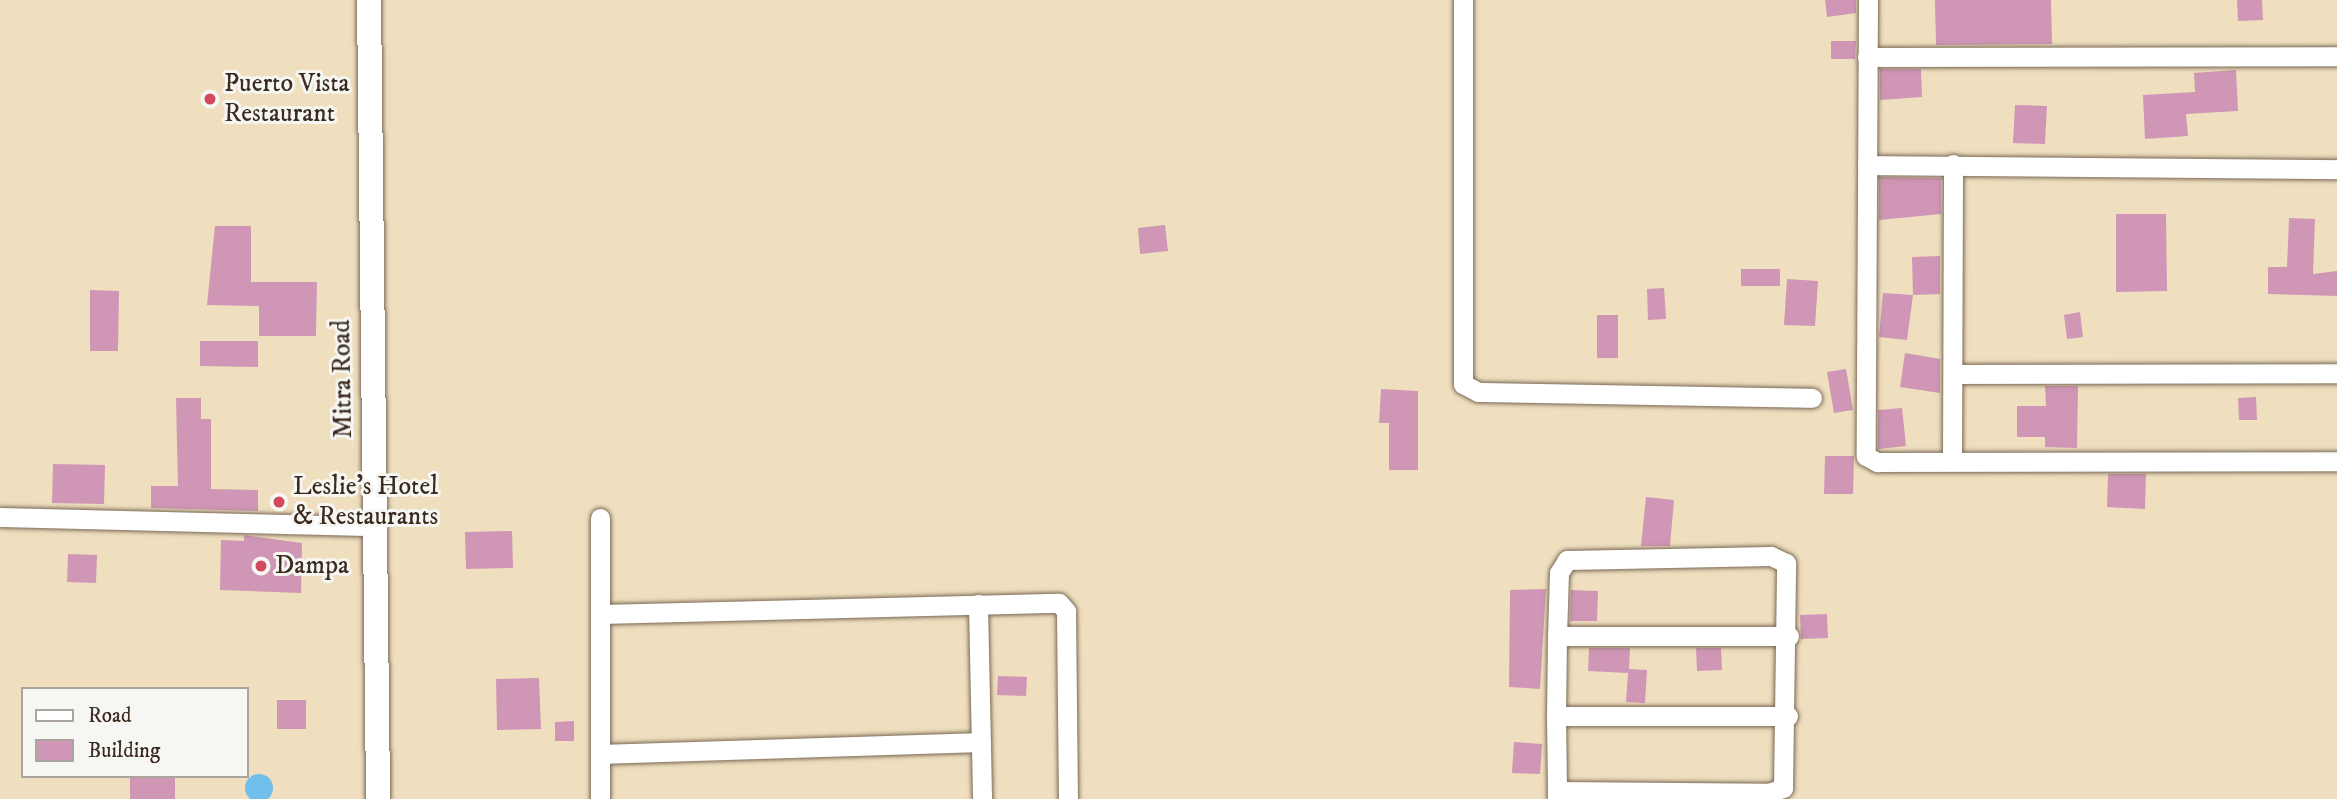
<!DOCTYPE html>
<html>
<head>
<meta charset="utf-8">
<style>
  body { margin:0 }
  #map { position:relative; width:2337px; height:799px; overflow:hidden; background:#efdfbf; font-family:"IM FELL DW Pica",serif }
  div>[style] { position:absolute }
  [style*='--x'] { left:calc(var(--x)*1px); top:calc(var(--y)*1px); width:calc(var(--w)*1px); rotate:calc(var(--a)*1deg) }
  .water>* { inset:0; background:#6fbfea }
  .round { border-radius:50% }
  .building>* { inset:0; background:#cf96b5 }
  .roads { filter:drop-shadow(0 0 2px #7a6956) drop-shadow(0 0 2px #7a6956) }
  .minor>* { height:19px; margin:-9.5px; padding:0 9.5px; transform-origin:9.5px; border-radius:9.5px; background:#fff }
  .tertiary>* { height:24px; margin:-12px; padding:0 12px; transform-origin:12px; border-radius:12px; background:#fff }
  .dots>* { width:19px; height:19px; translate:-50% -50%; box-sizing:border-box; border:4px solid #f6f6f2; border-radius:50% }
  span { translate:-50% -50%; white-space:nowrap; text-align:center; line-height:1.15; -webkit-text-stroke:6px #f6f6f2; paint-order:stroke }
  .poi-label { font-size:26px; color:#3b2a1e }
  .left { translate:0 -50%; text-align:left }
  .street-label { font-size:26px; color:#3b2a1e }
  .legend { position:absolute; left:21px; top:687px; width:228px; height:91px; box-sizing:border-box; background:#f6f6f2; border:2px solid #aba49d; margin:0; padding:9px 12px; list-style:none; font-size:21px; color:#3b2a1e }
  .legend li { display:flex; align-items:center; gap:14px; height:35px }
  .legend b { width:35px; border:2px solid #aba49d }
</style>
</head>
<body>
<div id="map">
  <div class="water">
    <div class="round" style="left:245px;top:774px;width:28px;height:28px"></div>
  </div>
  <div class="building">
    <div style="clip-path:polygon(1825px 0,1856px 0,1856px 13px,1827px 17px)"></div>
    <div style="clip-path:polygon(1935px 0,2051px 0,2052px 44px,1936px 45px)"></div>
    <div style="clip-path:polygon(2237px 0,2262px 0,2263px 20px,2238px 21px)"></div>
    <div style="clip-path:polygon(1831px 41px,1856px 41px,1855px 59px,1831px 59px)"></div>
    <div style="clip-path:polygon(1880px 69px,1921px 69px,1922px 97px,1880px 100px)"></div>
    <div style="clip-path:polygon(2236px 70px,2238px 111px,2186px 114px,2188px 136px,2145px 139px,2143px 95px,2195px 92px,2194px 73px)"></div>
    <div style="clip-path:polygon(2015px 105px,2047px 106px,2045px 144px,2013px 143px)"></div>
    <div style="clip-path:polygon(1879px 177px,1941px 178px,1941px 214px,1879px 220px)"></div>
    <div style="clip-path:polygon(2116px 214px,2166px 214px,2167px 291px,2116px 292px)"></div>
    <div style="clip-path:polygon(2289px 218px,2315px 219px,2313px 274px,2337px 271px,2337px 296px,2268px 294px,2268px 267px,2287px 267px)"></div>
    <div style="clip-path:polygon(1165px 225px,1168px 251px,1140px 254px,1138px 228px)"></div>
    <div style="clip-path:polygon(215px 226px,251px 226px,251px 282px,317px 282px,316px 336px,259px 336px,259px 306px,207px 305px)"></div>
    <div style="clip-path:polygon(1940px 256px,1940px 294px,1913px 295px,1912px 257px)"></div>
    <div style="clip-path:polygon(1741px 269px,1780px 269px,1780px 286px,1741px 286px)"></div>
    <div style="clip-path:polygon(1787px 279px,1818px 281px,1815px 326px,1784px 325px)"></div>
    <div style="clip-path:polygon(1664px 288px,1666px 319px,1648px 320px,1647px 289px)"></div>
    <div style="clip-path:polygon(90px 290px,119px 291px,118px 351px,90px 351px)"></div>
    <div style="clip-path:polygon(1883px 293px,1913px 295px,1907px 340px,1879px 337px)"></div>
    <div style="clip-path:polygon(2080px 312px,2083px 337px,2067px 339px,2064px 315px)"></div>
    <div style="clip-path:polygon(1597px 315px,1618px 315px,1618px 358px,1597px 358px)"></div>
    <div style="clip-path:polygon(200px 341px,258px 341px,258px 367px,200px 366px)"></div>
    <div style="clip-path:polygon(1905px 353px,1940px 359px,1940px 393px,1900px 387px)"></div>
    <div style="clip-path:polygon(1846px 369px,1853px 410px,1834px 413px,1827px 372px)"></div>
    <div style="clip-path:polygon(2045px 386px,2078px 386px,2077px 448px,2045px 447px,2045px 437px,2017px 437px,2017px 406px,2046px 406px)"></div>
    <div style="clip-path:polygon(1381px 389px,1418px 391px,1418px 470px,1389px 470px,1389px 423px,1379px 423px)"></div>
    <div style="clip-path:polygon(2256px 397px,2257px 420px,2239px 420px,2238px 398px)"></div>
    <div style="clip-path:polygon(176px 398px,201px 398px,201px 419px,211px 419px,211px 489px,258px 490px,258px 511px,151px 508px,151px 486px,178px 486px)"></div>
    <div style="clip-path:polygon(1902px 408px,1906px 446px,1878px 449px,1878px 410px)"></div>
    <div style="clip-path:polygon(1825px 456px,1854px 456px,1853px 494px,1824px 494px)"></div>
    <div style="clip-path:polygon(53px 464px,105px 465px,104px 504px,52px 503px)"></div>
    <div style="clip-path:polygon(2108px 474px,2146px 474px,2145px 509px,2107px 507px)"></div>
    <div style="clip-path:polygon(1646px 497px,1674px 500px,1670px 546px,1641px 546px)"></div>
    <div style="clip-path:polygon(512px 531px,513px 568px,466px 569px,465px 532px)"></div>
    <div style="clip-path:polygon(244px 535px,302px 543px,301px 593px,220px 590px,221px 540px,244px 541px)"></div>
    <div style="clip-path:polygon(68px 554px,97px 555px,96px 583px,67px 582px)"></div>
    <div style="clip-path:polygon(1546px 589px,1540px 689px,1509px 687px,1510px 590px)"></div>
    <div style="clip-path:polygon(1571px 590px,1598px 591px,1597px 621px,1570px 621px)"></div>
    <div style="clip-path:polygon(1827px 614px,1828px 638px,1801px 639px,1800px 615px)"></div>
    <div style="clip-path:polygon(1589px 648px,1630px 648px,1629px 669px,1647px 670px,1645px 703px,1626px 702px,1628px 673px,1588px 671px)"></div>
    <div style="clip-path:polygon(1696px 648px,1721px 648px,1722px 670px,1697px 671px)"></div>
    <div style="clip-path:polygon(998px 676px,1027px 677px,1026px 696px,997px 695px)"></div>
    <div style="clip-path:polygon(539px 678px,541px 729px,497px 730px,496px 679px)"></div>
    <div style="clip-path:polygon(277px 700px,306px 700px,306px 729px,277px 729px)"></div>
    <div style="clip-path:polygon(574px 721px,574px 741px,555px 741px,555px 722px)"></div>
    <div style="clip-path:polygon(1514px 742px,1542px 744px,1540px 774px,1512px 773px)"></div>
    <div style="clip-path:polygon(130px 776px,175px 776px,175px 799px,130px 799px)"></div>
  </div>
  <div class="roads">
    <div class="minor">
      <div style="--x:1463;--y:0;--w:384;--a:90"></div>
      <div style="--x:1463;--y:384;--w:17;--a:28"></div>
      <div style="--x:1478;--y:392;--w:334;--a:1"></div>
      <div style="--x:1868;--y:0;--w:456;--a:90.3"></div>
      <div style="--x:1866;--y:456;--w:13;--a:29"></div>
      <div style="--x:1877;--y:462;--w:460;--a:-0.1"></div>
      <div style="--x:1867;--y:57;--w:470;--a:-0.1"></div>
      <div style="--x:1867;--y:165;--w:470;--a:0.5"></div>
      <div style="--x:1954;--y:374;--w:383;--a:-0.1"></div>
      <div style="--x:1952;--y:461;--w:297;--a:-89.8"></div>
      <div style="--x:0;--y:517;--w:377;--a:1.4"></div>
      <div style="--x:600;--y:518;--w:281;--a:90"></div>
      <div style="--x:978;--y:604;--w:195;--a:88.8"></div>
      <div style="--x:600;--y:614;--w:459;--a:-1.4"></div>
      <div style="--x:1059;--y:603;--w:11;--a:49"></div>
      <div style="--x:1066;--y:611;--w:188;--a:89.4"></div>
      <div style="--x:1557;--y:636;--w:232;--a:0"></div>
      <div style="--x:1556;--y:716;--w:232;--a:0"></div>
      <div style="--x:600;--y:754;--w:381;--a:-1.8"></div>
      <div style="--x:1557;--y:791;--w:212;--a:0.5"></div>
      <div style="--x:1769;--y:793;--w:15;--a:-20"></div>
      <div style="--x:1783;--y:788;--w:225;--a:-89.2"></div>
      <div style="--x:1786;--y:563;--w:17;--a:-155"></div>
      <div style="--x:1771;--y:556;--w:204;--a:178.9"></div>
      <div style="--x:1567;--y:560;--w:15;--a:122"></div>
      <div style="--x:1559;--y:573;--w:63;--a:91.8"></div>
      <div style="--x:1557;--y:636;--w:80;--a:90.7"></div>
      <div style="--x:1556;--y:716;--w:75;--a:89.2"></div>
      <div style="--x:1557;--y:791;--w:8;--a:90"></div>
    </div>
    <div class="tertiary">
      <div style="--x:369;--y:0;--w:799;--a:89.35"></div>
    </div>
  </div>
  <div class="dots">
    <div style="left:210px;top:99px;background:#d1495b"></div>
    <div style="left:279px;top:502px;background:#d1495b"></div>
    <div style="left:261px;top:566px;background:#d1495b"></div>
  </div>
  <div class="poi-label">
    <span class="left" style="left:224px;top:99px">Puerto Vista<br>Restaurant</span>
    <span class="left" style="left:293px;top:502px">Leslie's Hotel<br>&amp; Restaurants</span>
    <span class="left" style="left:275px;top:566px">Dampa</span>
  </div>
  <div class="street-label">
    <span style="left:343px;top:379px;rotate:-91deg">Mitra Road</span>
  </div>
  <ul class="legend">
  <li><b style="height:9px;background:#fff"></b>Road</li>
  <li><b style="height:19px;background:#cf96b5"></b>Building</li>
  </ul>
</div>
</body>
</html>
